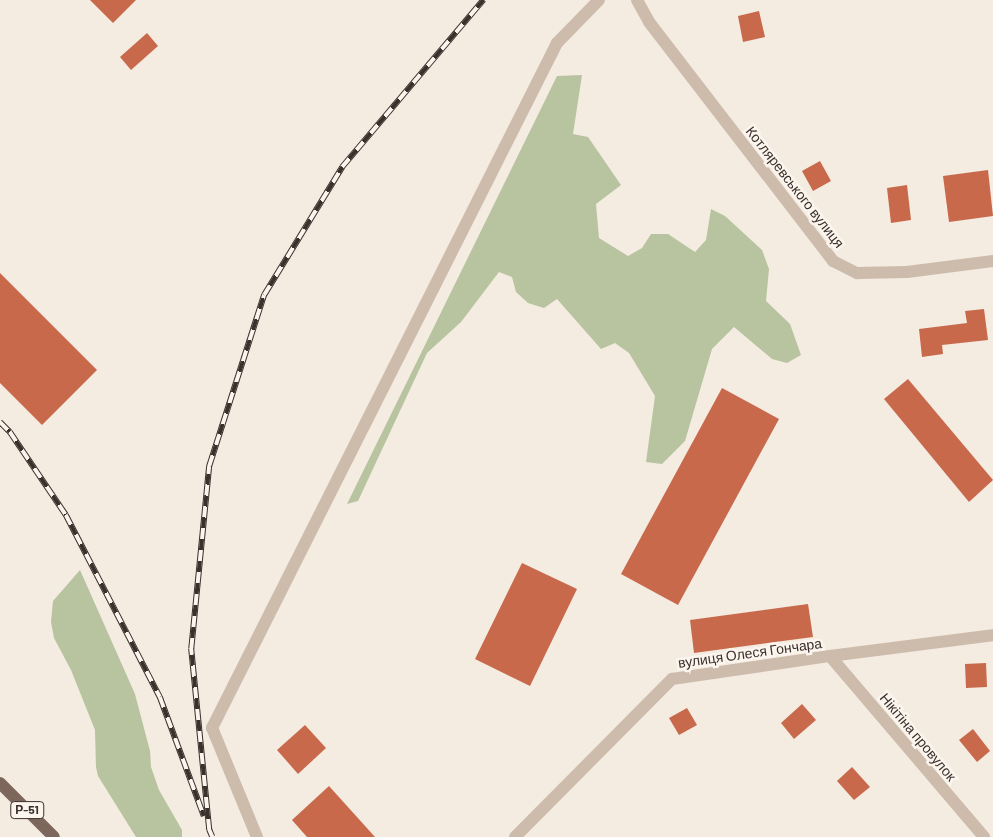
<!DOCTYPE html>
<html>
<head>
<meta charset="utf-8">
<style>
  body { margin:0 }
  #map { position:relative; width:993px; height:837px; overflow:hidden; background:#f4ebe1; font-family:Barlow,sans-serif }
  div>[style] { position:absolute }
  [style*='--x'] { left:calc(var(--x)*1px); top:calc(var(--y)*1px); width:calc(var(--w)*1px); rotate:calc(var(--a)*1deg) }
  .green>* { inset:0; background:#b8c4a0 }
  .building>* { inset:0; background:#c8694b }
  .minor>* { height:12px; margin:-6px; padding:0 6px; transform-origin:6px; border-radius:6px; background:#cdbbac }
  .major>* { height:12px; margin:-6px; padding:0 6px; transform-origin:6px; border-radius:6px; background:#7d675c }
  .rail>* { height:5.5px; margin-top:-2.75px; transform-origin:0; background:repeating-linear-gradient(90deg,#fbf5ee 0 11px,#3b302b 0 22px); box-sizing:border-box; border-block:1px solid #3b302b }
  span { translate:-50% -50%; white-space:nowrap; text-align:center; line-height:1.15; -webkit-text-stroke:5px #fbf5ee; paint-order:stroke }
  .shield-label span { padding:1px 4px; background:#fbf5ee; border:1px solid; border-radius:4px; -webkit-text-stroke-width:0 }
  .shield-label { font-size:12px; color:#3b302b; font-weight:700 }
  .street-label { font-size:14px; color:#3b302b }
</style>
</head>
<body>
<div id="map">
  <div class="green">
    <div style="clip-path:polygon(582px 75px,573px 134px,588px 137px,621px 185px,596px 204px,599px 238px,628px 256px,642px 248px,651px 234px,668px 234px,695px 252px,706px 240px,711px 209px,725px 216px,762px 250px,769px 269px,766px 301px,790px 324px,801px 355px,787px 363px,772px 359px,734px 327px,712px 349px,685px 441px,662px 464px,646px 462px,655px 396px,629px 353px,615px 343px,601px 349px,557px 299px,544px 308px,528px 303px,516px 292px,512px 277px,499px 272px,461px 322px,427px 353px,358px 501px,347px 504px,557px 76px)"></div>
    <div style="clip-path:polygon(80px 570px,135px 694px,150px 751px,151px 767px,159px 790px,182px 830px,182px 837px,136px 837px,98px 776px,96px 767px,95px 730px,71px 670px,54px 638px,51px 622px,53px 601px)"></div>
  </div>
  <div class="building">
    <div style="clip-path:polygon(90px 0,136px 0,113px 23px)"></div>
    <div style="clip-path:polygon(759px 11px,765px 37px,743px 42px,738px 16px)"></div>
    <div style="clip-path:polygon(147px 33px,158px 46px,131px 70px,120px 57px)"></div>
    <div style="clip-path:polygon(820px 161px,831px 181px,813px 191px,802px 171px)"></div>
    <div style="clip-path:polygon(988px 170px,993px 216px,949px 222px,943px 176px)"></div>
    <div style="clip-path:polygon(907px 185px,911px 220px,891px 223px,887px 188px)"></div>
    <div style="clip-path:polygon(0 273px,97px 370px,42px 425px,0 383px)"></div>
    <div style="clip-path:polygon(984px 309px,988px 340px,942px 345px,943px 354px,922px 357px,919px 329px,967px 323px,965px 311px)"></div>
    <div style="clip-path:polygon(908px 379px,993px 480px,969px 502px,884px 399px)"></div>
    <div style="clip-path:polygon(722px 388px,779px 419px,678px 605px,621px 574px)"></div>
    <div style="clip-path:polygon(522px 563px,577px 589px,530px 686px,475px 659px)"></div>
    <div style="clip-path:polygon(808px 604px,813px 637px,694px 653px,690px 620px)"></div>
    <div style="clip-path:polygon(986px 663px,987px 687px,966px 688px,965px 664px)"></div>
    <div style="clip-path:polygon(802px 704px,816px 720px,794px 739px,781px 723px)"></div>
    <div style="clip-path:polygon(687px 708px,697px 725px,679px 735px,669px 718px)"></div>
    <div style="clip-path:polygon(305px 725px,326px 748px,298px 774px,277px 750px)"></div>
    <div style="clip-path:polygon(973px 729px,990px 751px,977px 762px,959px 740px)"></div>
    <div style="clip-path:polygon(852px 767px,870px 787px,854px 800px,837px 781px)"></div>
    <div style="clip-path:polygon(329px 786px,375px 837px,307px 837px,292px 820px)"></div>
  </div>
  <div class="minor">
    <div style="--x:637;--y:0;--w:25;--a:61"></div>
    <div style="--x:649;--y:22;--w:302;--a:52.4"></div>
    <div style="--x:833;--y:261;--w:27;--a:27"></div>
    <div style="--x:857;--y:273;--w:50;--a:-1.1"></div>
    <div style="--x:907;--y:272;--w:87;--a:-7.3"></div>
    <div style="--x:830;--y:656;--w:238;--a:49.6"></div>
    <div style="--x:257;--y:837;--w:118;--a:-112.4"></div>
    <div style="--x:212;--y:728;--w:767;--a:-63.27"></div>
    <div style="--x:557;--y:43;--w:60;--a:-45.7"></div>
    <div style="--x:515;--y:837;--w:223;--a:-45.2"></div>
    <div style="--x:672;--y:679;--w:160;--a:-8.3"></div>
    <div style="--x:830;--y:656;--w:164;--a:-7.3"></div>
  </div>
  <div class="major">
    <div style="--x:0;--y:783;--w:76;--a:45"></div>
  </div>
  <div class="rail">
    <div style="--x:0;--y:422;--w:14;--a:45"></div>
    <div style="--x:10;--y:432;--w:100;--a:56"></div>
    <div style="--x:66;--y:515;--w:205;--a:62.7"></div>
    <div style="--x:160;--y:697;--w:127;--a:69.7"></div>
    <div style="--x:212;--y:837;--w:8;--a:-113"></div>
    <div style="--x:209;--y:830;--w:182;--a:-95.7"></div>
    <div style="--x:191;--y:649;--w:184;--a:-84.4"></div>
    <div style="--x:209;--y:466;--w:180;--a:-72.2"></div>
    <div style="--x:264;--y:295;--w:150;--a:-58.6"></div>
    <div style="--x:342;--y:167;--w:219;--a:-49.8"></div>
  </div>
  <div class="shield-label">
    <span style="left:27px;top:810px">Р-51</span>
  </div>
  <div class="street-label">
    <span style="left:795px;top:187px;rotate:52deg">Котляревського вулиця</span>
    <span style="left:750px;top:653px;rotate:-8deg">вулиця Олеся Гончара</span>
    <span style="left:918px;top:737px;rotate:50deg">Нікітіна провулок</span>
  </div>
</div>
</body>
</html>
